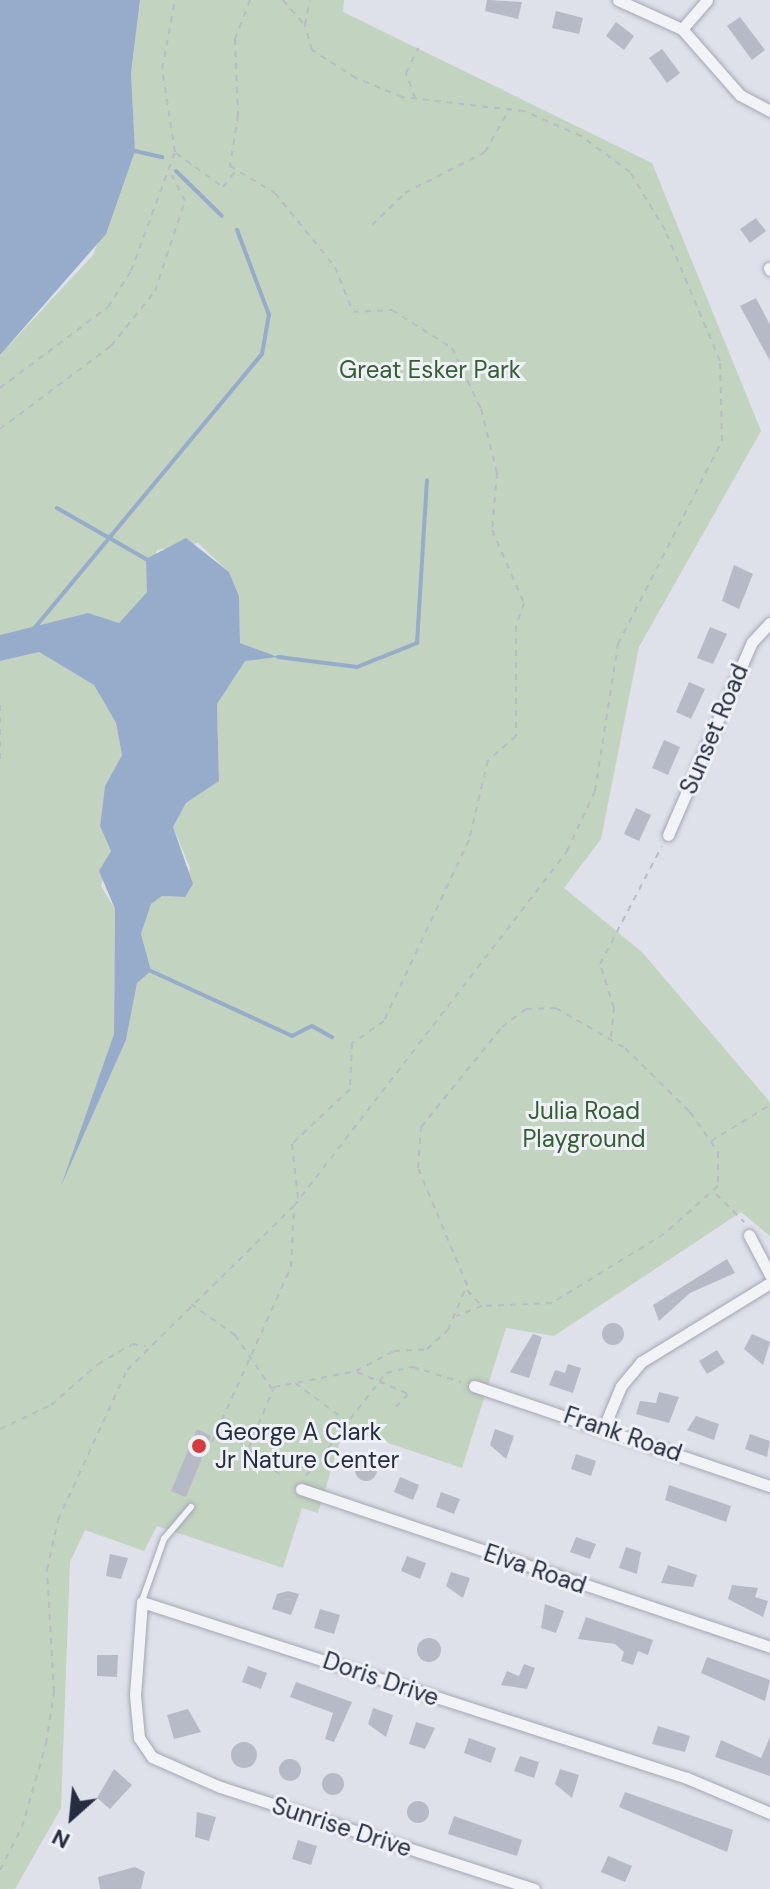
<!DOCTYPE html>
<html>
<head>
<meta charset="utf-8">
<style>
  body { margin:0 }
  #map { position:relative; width:770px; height:1889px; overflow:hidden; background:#dee1e9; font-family:"DM Sans",sans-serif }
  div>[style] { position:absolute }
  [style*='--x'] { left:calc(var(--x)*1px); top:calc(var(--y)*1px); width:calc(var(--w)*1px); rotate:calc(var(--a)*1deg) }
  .green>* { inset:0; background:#c2d3bf }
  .water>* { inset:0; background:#97abcb }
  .stream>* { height:4px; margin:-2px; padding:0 2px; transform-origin:2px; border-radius:2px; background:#97abcb }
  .building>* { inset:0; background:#b5bac6 }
  .round { border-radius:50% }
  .path>* { height:2px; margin-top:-1px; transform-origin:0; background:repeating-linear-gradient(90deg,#b8bcc4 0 6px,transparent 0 12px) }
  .roads { filter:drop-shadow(0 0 2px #a3a7b3) drop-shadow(0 0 2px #a3a7b3) }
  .service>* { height:6px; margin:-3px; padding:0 3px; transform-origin:3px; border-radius:3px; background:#f1f3f7 }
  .minor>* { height:11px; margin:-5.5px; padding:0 5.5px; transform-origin:5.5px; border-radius:5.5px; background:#f1f3f7 }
  .dots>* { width:22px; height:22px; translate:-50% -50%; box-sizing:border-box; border:4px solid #eef1f6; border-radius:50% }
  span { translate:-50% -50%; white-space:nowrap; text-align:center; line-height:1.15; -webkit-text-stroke:6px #eef1f6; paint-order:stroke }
  .park-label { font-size:24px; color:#365d33 }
  .street-label { font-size:24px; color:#272d41 }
  .poi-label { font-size:24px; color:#272d41 }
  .left { translate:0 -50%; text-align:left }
  .north { position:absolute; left:32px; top:1777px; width:80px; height:80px; -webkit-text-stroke:6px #eef1f6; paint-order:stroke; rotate:207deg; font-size:22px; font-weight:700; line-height:32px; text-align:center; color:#272d41 }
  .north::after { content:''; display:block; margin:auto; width:28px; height:36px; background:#272d41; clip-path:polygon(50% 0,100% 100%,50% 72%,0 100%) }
</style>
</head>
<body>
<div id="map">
  <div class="green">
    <div style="clip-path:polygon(140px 0,344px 0,343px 12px,652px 163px,761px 431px,639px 647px,601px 839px,564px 888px,642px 952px,770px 1102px,770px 1236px,741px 1212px,554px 1336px,506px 1328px,462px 1468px,344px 1428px,318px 1513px,302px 1508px,283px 1568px,157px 1526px,144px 1551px,85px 1530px,70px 1562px,61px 1808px,15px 1889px,0 1889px,0 661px,39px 652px,94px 685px,116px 723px,122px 755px,105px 786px,100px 826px,111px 851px,101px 886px,115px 909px,114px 1034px,68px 1170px,126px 1040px,137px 982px,150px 971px,141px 934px,151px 904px,162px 896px,185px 897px,190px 868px,173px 827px,186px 803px,219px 781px,217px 704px,245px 660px,277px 657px,240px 644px,239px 596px,229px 572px,198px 543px,157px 550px,147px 592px,119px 623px,88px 613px,0 635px,0 355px,93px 255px,135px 151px,131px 73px)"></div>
  </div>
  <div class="water">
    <div style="clip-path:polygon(0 0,140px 0,131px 73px,135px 151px,106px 234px,0 355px)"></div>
    <div style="clip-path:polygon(186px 538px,229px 572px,239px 596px,240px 643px,278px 657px,245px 661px,217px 704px,219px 781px,186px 803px,173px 827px,193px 884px,185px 897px,162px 896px,151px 904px,141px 934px,151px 971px,137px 983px,126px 1040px,61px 1186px,114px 1034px,115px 909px,99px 871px,111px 851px,100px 826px,105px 786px,122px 755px,116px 723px,94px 685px,39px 652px,0 661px,0 635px,88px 613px,119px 623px,147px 592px,146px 559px)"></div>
  </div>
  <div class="stream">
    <div style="--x:135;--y:151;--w:28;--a:13"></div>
    <div style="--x:176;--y:171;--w:64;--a:44.4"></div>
    <div style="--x:57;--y:508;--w:103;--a:29.8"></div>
    <div style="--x:32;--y:631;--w:360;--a:-50.3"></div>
    <div style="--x:262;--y:354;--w:40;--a:-80"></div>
    <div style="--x:269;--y:315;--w:91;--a:-110.6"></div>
    <div style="--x:278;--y:657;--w:80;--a:7.2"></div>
    <div style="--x:357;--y:667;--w:65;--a:-21.8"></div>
    <div style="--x:417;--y:643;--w:163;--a:-86.5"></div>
    <div style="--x:151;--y:971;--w:155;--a:24.7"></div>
    <div style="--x:292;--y:1036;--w:22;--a:-27"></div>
    <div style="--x:312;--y:1026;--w:23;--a:29"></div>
  </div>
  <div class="building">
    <div style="clip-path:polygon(487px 0,522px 2px,518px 19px,485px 11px)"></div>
    <div style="clip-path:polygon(556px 11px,583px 18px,579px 34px,552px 28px)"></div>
    <div style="clip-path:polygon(740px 17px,765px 50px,752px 60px,727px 26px)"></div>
    <div style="clip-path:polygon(616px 22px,634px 36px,624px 50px,606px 36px)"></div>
    <div style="clip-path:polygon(662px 49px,680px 73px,667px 83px,649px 58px)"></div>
    <div style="clip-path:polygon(756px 218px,766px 231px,750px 243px,740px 229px)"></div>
    <div style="clip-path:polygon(756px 298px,770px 325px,770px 361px,740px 306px)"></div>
    <div style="clip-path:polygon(734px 565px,753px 574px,739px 609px,722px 601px)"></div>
    <div style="clip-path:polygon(710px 627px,727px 634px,713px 664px,697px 658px)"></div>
    <div style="clip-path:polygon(689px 682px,705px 689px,691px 719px,676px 712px)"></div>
    <div style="clip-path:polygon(664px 740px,680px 747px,668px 775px,652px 768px)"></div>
    <div style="clip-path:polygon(636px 808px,651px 815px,639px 841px,624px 834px)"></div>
    <div style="clip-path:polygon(727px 1259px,735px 1273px,690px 1293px,659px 1321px,653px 1305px)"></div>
    <div class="round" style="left:602px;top:1323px;width:22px;height:22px"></div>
    <div style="clip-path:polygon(533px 1334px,542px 1337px,529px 1378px,510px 1372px)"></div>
    <div style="clip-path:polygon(752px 1334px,770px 1342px,763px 1365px,744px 1349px)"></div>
    <div style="clip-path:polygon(717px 1350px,725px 1363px,707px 1374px,699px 1361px)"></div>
    <div style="clip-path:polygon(568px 1364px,581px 1368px,573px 1393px,549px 1385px,555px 1370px,565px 1373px)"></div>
    <div style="clip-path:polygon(659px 1392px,679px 1397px,669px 1423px,636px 1414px,640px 1401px,656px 1403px)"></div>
    <div style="clip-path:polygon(696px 1416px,719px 1424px,714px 1440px,687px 1430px)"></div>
    <div style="clip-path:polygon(197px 1429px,211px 1436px,186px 1497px,171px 1491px)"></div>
    <div style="clip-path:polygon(495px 1429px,514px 1436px,506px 1459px,490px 1445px)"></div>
    <div style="clip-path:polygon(750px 1434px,770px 1441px,767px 1457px,745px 1449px)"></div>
    <div style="clip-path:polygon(576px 1454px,596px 1461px,591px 1476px,571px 1469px)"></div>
    <div class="round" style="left:355px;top:1459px;width:22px;height:22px"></div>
    <div style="clip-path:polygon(400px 1477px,419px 1485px,413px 1500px,394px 1492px)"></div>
    <div style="clip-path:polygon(669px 1485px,731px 1506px,726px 1522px,665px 1500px)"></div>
    <div style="clip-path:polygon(441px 1492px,460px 1499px,454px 1514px,436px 1507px)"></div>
    <div style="clip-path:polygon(576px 1537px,596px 1544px,590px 1559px,570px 1552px)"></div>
    <div style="clip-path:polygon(626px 1547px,641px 1552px,637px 1574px,619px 1568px)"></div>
    <div style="clip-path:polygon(110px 1554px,128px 1558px,121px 1579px,106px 1576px)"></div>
    <div style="clip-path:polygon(407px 1556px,426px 1563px,420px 1579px,401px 1571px)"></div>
    <div style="clip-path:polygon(668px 1565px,697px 1575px,693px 1587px,661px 1583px)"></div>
    <div style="clip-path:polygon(451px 1572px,470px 1578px,463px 1598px,446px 1586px)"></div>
    <div style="clip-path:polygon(732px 1585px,758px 1588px,755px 1597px,768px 1601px,763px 1617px,728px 1599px)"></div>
    <div style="clip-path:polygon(288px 1591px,299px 1594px,291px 1615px,272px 1609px,277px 1594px)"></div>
    <div style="clip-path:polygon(545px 1604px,564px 1611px,556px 1633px,541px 1628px)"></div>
    <div style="clip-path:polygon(320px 1609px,340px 1615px,334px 1634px,314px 1628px)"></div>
    <div style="clip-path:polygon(586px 1617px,653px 1640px,648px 1655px,638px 1651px,633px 1665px,621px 1661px,624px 1652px,615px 1644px,578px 1639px)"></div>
    <div class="round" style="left:417px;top:1638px;width:24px;height:24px"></div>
    <div style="clip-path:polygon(97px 1655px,118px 1655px,117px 1677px,97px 1676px)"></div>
    <div style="clip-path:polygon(707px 1657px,770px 1680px,765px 1701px,701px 1673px)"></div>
    <div style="clip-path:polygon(524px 1664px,535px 1668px,527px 1689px,501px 1685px,507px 1671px,519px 1676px)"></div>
    <div style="clip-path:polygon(248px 1666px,267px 1673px,261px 1689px,242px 1682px)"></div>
    <div style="clip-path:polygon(296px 1682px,352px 1702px,334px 1742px,325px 1739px,333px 1713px,290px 1697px)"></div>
    <div style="clip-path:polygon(373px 1708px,393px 1715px,386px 1737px,368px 1724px)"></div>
    <div style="clip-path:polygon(188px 1709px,201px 1732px,174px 1739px,167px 1715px)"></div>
    <div style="clip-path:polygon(416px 1722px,435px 1728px,425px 1749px,409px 1744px)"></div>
    <div style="clip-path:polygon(658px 1726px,690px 1736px,685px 1752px,652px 1744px)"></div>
    <div style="clip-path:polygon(770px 1737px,770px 1776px,715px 1757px,721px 1740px,761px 1758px)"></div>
    <div style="clip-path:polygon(469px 1738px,496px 1748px,491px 1763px,464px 1753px)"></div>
    <div class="round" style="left:231px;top:1742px;width:26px;height:26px"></div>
    <div style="clip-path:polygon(520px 1756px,539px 1762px,534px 1778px,514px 1771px)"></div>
    <div class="round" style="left:279px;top:1759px;width:22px;height:22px"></div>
    <div style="clip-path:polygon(114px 1769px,132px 1785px,110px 1809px,97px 1798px)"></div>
    <div style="clip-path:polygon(560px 1769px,579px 1775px,572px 1798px,555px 1784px)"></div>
    <div class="round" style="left:322px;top:1773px;width:22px;height:22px"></div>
    <div style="clip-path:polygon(625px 1792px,733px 1830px,727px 1852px,619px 1807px)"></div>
    <div class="round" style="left:407px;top:1801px;width:22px;height:22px"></div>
    <div style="clip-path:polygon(197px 1812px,216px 1817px,209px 1841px,195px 1837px)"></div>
    <div style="clip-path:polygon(454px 1816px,522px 1840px,517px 1856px,448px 1834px)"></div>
    <div style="clip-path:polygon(298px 1840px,317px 1846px,311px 1865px,292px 1859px)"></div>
    <div style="clip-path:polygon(608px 1856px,632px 1866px,625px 1882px,601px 1872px)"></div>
    <div style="clip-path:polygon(135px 1867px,145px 1872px,141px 1889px,100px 1889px,98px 1877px)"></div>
  </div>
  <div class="path">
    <div style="--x:250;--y:0;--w:42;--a:111"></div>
    <div style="--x:235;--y:39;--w:76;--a:87.7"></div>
    <div style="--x:238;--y:115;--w:52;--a:98.9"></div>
    <div style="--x:230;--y:166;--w:52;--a:31"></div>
    <div style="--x:275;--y:193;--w:95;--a:51"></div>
    <div style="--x:335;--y:267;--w:48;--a:68.2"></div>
    <div style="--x:353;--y:312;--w:39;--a:-3"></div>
    <div style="--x:392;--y:310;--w:71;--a:32.3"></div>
    <div style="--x:452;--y:348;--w:68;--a:64.6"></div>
    <div style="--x:481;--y:409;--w:66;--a:76"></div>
    <div style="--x:497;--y:473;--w:57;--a:95"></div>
    <div style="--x:492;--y:530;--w:80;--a:66.3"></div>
    <div style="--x:524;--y:603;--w:24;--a:109"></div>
    <div style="--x:516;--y:626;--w:110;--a:90"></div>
    <div style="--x:516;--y:736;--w:37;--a:139"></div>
    <div style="--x:488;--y:760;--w:82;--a:103.4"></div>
    <div style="--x:469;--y:840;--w:200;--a:115.2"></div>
    <div style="--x:384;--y:1021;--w:39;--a:145"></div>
    <div style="--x:352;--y:1043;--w:46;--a:92.5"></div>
    <div style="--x:350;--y:1089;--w:80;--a:136.5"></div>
    <div style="--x:292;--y:1144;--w:54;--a:83.7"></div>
    <div style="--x:283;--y:0;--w:30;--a:49"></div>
    <div style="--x:415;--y:98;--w:27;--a:-110"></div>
    <div style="--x:406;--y:73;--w:28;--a:-64"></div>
    <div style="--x:176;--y:153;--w:58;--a:35.9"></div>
    <div style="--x:223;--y:187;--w:19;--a:-51"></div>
    <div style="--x:372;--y:225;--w:46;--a:-44.1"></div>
    <div style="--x:405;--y:193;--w:90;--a:-27.1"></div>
    <div style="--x:485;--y:152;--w:51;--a:-60.4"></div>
    <div style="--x:0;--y:388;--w:135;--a:-36.9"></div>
    <div style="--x:108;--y:307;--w:43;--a:-57.4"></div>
    <div style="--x:131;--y:271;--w:127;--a:-69.7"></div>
    <div style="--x:175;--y:152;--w:84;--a:-98.9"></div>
    <div style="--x:162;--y:69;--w:70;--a:-79.3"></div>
    <div style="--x:0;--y:429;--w:139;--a:-36.8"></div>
    <div style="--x:111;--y:346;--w:70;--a:-51.3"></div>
    <div style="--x:155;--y:291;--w:95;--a:-71.6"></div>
    <div style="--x:185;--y:201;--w:29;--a:-117"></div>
    <div style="--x:0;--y:705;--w:55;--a:90"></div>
    <div style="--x:611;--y:1037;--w:29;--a:-84"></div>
    <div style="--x:614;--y:1008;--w:46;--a:-107.7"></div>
    <div style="--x:600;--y:964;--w:133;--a:-62.3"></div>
    <div style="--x:711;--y:1141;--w:69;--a:-31.4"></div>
    <div style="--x:716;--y:1194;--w:40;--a:45"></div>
    <div style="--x:467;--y:1290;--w:21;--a:47"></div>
    <div style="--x:191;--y:1304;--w:54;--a:35.2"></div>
    <div style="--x:235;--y:1335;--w:65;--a:55.6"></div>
    <div style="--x:357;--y:1372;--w:56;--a:23.3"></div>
    <div style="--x:408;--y:1394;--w:18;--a:133"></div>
    <div style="--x:295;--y:1383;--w:61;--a:36.3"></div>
    <div style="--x:219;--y:1425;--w:82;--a:39.1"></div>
    <div style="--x:0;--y:1429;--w:56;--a:-25.2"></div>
    <div style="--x:51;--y:1405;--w:62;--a:-41.1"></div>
    <div style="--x:98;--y:1364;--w:39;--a:-30"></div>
    <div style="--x:132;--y:1344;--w:14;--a:8"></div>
    <div style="--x:212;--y:1442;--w:192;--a:-65.7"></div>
    <div style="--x:291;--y:1267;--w:59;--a:-87.1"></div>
    <div style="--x:249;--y:1447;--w:65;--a:-67.4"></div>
    <div style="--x:274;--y:1387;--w:84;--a:-11"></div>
    <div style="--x:356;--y:1371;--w:43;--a:-27.8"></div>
    <div style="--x:394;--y:1351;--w:33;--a:-3"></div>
    <div style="--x:427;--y:1349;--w:28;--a:-42"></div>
    <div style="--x:448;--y:1330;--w:49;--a:-67.1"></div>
    <div style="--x:467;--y:1285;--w:127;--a:-112.7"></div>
    <div style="--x:418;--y:1168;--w:41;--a:-85.8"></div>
    <div style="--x:421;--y:1127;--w:129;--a:-51"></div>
    <div style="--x:502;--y:1027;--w:30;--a:-37"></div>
    <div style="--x:526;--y:1009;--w:30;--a:-2"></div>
    <div style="--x:556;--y:1008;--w:80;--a:30.1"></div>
    <div style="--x:625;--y:1048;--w:91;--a:44.6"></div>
    <div style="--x:690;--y:1112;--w:49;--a:55"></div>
    <div style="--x:718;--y:1152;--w:34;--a:90"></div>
    <div style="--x:718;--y:1186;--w:72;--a:138.4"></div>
    <div style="--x:664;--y:1234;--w:132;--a:148.4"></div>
    <div style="--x:552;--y:1303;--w:70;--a:177.5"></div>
    <div style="--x:482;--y:1306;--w:28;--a:159"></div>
    <div style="--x:306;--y:1476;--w:130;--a:-52.2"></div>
    <div style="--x:386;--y:1373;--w:28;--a:-13"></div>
    <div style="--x:413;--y:1367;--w:50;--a:17.4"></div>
    <div style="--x:0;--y:1870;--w:48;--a:-62.9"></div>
    <div style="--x:22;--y:1827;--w:86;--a:-73.9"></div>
    <div style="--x:46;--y:1744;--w:53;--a:-81.3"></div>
    <div style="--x:54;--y:1692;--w:122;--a:-93.3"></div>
    <div style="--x:47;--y:1570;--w:51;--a:-77.6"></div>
    <div style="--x:58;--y:1520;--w:165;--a:-65.3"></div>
    <div style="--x:127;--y:1370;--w:234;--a:-44.5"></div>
    <div style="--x:294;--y:1206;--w:448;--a:-52.4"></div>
    <div style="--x:567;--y:851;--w:66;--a:-65"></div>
    <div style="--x:595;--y:791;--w:149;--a:-81.1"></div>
    <div style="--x:618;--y:644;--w:228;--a:-62.9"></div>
    <div style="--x:722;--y:441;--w:80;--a:-91.4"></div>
    <div style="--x:720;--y:361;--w:142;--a:-112.8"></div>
    <div style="--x:665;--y:230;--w:68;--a:-121.1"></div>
    <div style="--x:630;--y:172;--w:61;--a:-143.7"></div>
    <div style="--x:581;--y:136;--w:62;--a:-156.3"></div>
    <div style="--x:524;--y:111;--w:123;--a:-173.5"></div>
    <div style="--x:402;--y:97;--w:50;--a:-157.6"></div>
    <div style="--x:356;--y:78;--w:52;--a:-147.5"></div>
    <div style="--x:312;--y:50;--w:26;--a:-106"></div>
    <div style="--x:305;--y:25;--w:25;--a:-79"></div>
  </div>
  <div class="roads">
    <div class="service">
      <div style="--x:142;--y:1601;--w:66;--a:-70.5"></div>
      <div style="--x:164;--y:1539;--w:42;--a:-49.8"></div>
    </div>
    <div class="minor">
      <div style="--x:618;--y:0;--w:70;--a:24.4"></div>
      <div style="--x:682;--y:29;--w:88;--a:48.7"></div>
      <div style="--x:740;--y:95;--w:34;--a:28"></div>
      <div style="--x:682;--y:29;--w:38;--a:-49"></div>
      <div style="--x:769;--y:268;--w:2;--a:63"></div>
      <div style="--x:668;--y:835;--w:210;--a:-66.5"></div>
      <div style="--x:752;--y:642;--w:26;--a:-47"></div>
      <div style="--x:749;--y:1235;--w:45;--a:62.3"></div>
      <div style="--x:474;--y:1386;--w:312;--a:18.7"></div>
      <div style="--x:604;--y:1427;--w:44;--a:-67.5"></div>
      <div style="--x:621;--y:1386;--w:31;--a:-50"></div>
      <div style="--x:641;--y:1362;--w:151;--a:-31.5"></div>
      <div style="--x:301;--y:1489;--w:495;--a:18.6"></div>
      <div style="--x:534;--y:1889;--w:330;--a:-162"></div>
      <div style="--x:220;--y:1787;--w:74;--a:-156.2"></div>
      <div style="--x:152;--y:1757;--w:23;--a:-124"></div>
      <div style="--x:139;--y:1738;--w:43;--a:-95.3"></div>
      <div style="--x:135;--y:1695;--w:93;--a:-85.7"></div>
      <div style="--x:142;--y:1602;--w:573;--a:17.9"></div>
      <div style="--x:687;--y:1778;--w:90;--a:22.9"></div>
    </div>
  </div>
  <div class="dots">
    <div style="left:199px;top:1446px;background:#d63c42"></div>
  </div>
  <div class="park-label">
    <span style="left:430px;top:370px">Great Esker Park</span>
    <span style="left:584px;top:1125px">Julia Road<br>Playground</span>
  </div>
  <div class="street-label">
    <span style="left:714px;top:729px;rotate:-67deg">Sunset Road</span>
    <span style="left:623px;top:1434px;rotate:19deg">Frank Road</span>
    <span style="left:535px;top:1569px;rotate:19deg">Elva Road</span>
    <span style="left:381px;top:1679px;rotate:19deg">Doris Drive</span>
    <span style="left:342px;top:1827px;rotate:18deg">Sunrise Drive</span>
  </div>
  <div class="poi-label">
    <span class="left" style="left:215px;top:1446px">George A Clark<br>Jr Nature Center</span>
  </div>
  <div class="north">N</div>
</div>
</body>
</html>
